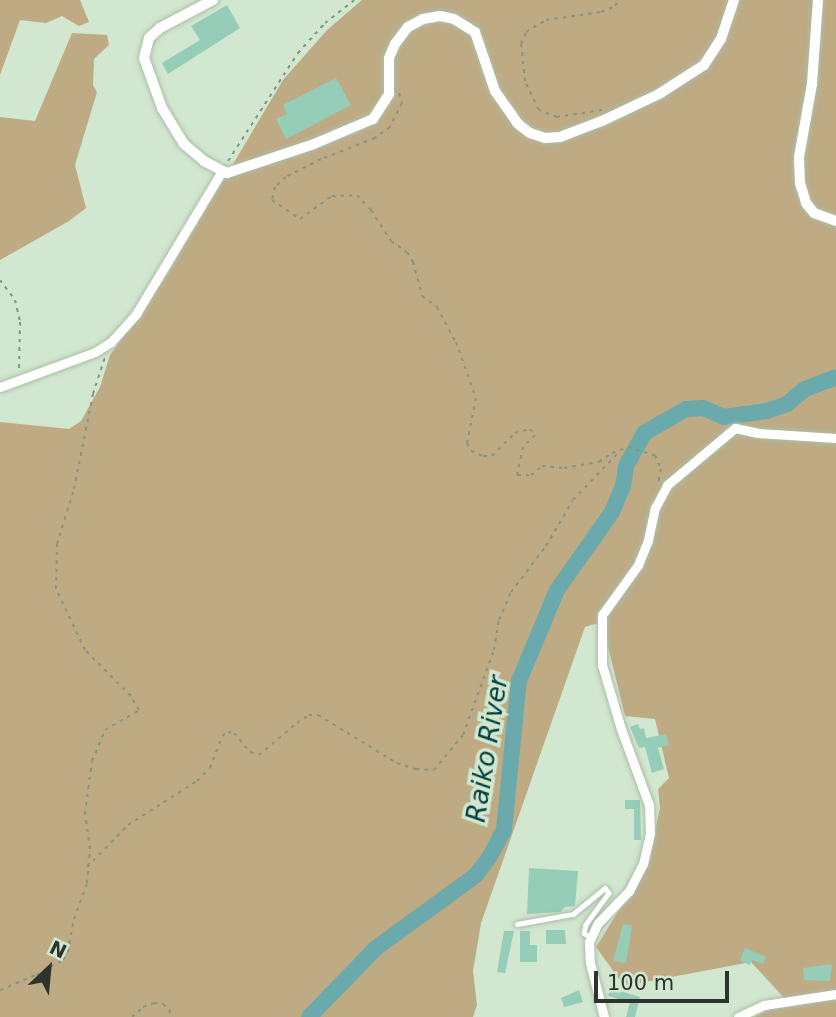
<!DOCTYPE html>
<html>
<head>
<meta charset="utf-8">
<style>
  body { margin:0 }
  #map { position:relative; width:836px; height:1017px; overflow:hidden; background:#d2e7cf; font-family:"DejaVu Sans",sans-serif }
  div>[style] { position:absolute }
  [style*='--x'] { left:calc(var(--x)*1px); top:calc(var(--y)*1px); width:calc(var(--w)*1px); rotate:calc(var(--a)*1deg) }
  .green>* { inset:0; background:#beab84 }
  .river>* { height:16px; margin:-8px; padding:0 8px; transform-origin:8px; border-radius:8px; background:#6aa9ac }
  .building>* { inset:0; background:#95cdb8 }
  .path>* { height:2px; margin-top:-1px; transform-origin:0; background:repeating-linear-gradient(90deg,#859483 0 3.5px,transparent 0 8.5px) }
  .roads { filter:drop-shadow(0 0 2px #abbea8) drop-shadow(0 0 2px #abbea8) }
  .service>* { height:4.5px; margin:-2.25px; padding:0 2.25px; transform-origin:2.25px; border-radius:2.25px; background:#fff }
  .minor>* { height:9px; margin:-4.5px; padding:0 4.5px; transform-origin:4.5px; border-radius:4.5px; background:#fff }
  .tertiary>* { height:10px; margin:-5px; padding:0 5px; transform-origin:5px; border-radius:5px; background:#fff }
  span { translate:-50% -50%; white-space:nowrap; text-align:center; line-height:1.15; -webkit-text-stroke:7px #d2e7cf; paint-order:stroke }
  .water-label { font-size:26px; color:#013f42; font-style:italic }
  .north { position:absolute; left:14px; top:933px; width:70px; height:70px; -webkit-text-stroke:5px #d2e7cf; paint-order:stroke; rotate:26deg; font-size:19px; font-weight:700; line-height:28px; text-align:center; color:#2c342b }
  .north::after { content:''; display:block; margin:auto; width:24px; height:32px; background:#2c342b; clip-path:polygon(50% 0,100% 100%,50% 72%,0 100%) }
  .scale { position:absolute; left:594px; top:971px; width:135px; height:32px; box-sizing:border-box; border:4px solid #2c342b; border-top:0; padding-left:9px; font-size:21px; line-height:24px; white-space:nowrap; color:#2c342b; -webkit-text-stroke:5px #d2e7cf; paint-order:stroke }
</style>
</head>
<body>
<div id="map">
  <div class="green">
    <div style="clip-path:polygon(0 0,80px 0,89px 22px,79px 26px,62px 16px,46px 23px,20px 20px,0 75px)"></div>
    <div style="clip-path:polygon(362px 0,836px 0,836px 1017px,754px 1017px,787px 1001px,751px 962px,624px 986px,596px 947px,648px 863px,660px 808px,658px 789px,669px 778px,655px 719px,625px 716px,602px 622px,585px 627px,481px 923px,473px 971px,477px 1005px,473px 1017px,0 1017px,0 422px,69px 429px,81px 421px,100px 387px,110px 355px,164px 280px,283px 80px,327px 30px)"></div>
    <div style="clip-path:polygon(72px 33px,107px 35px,109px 45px,94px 59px,93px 85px,97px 92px,75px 165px,86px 208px,69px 221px,0 260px,0 117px,35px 121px)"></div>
  </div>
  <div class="river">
    <div style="--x:309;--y:1017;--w:96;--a:-45.8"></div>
    <div style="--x:376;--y:948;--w:124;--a:-36.1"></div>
    <div style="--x:476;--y:875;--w:21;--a:-53"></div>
    <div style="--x:489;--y:858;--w:32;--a:-62"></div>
    <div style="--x:504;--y:830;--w:150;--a:-84.3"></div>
    <div style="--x:519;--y:681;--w:99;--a:-67.3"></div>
    <div style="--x:557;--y:590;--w:95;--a:-54.8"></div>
    <div style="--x:612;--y:512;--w:28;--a:-67"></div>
    <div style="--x:623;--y:486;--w:20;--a:-81"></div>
    <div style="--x:626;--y:466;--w:38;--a:-61"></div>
    <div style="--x:644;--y:433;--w:48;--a:-29.7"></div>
    <div style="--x:686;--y:409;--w:17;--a:-3"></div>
    <div style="--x:703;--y:408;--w:23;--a:23"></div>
    <div style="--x:724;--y:417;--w:43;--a:-7.9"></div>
    <div style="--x:767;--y:411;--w:21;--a:-19"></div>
    <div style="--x:787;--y:404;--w:23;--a:-40"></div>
    <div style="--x:805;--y:389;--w:33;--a:-21"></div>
  </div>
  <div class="building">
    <div style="clip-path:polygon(227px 5px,240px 28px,168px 74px,162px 63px,200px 40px,191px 26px)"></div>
    <div style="clip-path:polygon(336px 78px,351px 105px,286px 139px,276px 119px,287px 114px,283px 105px)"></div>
    <div style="clip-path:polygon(638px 724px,640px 729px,644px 728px,646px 738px,666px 734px,669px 745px,658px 748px,664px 769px,652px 773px,645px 747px,639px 748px,630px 727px)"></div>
    <div style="clip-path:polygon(625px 800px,640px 800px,641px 840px,634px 840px,634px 809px,625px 809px)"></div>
    <div style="clip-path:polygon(529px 868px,578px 871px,575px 906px,565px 907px,560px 912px,527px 914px)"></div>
    <div style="clip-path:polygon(623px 924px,632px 926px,626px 963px,613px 961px)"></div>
    <div style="clip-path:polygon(546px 930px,565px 930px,566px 944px,546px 944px)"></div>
    <div style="clip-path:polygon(504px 931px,514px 931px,505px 973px,497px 972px)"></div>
    <div style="clip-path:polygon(520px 931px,530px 931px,530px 945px,537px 945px,537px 962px,520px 962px)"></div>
    <div style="clip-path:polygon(745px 948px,766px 957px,763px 964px,752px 960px,750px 965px,740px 961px)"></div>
    <div style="clip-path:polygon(832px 964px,830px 981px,804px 980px,803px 968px)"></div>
    <div style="clip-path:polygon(610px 988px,640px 997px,635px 1017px,626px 1017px,630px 1002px,608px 996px)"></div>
    <div style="clip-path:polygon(579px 990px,583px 1002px,564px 1007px,561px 998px)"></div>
  </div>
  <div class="path">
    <div style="--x:399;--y:93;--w:10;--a:73"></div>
    <div style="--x:402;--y:103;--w:27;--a:117"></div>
    <div style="--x:390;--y:127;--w:19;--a:144"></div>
    <div style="--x:375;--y:138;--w:58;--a:158.7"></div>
    <div style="--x:321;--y:159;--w:39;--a:153"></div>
    <div style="--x:286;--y:177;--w:15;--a:138"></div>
    <div style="--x:275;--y:187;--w:13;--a:103"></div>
    <div style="--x:272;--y:200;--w:34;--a:34"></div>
    <div style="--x:300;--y:219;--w:39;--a:-36"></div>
    <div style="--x:332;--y:196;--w:25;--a:-2"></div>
    <div style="--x:357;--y:195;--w:21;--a:47"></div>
    <div style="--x:371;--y:210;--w:37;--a:57"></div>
    <div style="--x:391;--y:241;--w:19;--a:35"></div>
    <div style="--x:407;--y:252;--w:12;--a:59"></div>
    <div style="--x:413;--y:262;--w:35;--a:75"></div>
    <div style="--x:422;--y:296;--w:19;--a:36"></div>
    <div style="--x:437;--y:307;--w:40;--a:62"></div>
    <div style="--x:456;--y:342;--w:59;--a:70.3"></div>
    <div style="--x:476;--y:398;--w:46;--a:101.3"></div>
    <div style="--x:467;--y:443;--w:9;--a:63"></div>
    <div style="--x:471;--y:451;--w:13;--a:23"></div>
    <div style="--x:483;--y:456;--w:9;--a:0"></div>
    <div style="--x:492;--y:456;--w:33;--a:-45"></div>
    <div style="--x:515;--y:433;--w:16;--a:-15"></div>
    <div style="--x:530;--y:429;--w:8;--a:50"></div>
    <div style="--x:535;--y:435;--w:17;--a:135"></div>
    <div style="--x:523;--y:447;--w:29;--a:102"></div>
    <div style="--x:517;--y:475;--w:14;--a:0"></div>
    <div style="--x:531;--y:475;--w:14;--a:-39"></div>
    <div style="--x:542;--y:466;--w:22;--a:5"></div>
    <div style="--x:564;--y:468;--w:36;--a:-10"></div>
    <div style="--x:599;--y:462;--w:16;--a:-35"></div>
    <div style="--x:612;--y:453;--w:17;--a:-21"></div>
    <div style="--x:628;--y:447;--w:28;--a:17"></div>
    <div style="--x:655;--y:455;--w:15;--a:67"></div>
    <div style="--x:661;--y:469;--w:14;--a:102"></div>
    <div style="--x:602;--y:110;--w:46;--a:171.2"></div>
    <div style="--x:557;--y:117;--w:19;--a:-159"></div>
    <div style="--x:539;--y:110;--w:32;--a:-116"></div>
    <div style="--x:525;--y:81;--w:37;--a:-96"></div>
    <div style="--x:521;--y:44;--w:13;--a:-67"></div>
    <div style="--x:526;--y:32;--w:23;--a:-31"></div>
    <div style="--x:546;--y:20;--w:56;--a:-8.3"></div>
    <div style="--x:601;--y:12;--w:15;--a:-23"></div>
    <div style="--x:615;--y:6;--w:7;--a:-56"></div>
    <div style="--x:228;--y:161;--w:129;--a:-57.1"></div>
    <div style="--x:298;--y:53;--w:40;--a:-48"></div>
    <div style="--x:325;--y:23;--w:37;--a:-38"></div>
    <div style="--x:0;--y:280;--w:25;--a:53"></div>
    <div style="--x:15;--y:300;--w:23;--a:77"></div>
    <div style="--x:20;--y:322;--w:49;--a:91.2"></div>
    <div style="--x:87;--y:867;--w:59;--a:-45.7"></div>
    <div style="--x:128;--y:825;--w:82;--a:-32.5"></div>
    <div style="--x:197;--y:781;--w:18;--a:-45"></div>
    <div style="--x:210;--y:768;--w:34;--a:-69"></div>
    <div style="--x:222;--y:736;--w:7;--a:-34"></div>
    <div style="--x:228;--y:732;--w:6;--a:9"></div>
    <div style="--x:234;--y:733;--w:25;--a:50"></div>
    <div style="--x:250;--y:752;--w:9;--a:18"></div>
    <div style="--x:259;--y:755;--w:50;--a:-40.1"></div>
    <div style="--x:297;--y:723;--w:14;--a:-34"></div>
    <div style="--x:309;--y:715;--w:9;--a:0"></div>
    <div style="--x:318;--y:715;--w:92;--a:31.3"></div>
    <div style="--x:397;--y:763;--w:20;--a:18"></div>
    <div style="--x:416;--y:769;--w:18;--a:3"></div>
    <div style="--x:434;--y:770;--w:45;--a:-50.4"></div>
    <div style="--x:463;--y:735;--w:90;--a:-70"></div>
    <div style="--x:494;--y:650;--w:30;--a:-81"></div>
    <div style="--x:499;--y:620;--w:30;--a:-67"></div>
    <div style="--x:511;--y:592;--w:58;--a:-52.7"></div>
    <div style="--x:546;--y:546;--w:53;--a:-59.6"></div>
    <div style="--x:573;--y:500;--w:68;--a:-46.2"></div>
    <div style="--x:0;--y:990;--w:39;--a:-23"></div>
    <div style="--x:36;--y:975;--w:31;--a:-29"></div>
    <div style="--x:63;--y:960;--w:9;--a:-58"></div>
    <div style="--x:68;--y:952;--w:34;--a:-80"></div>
    <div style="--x:74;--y:919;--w:38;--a:-70"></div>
    <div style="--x:87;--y:883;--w:34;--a:-85"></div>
    <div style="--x:90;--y:849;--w:35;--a:-98"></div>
    <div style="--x:85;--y:814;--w:53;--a:-82.5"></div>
    <div style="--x:92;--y:761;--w:34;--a:-67"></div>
    <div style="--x:105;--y:730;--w:39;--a:-30"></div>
    <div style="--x:139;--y:710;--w:16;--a:-120"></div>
    <div style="--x:131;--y:696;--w:65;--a:-135"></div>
    <div style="--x:85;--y:650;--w:68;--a:-115.4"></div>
    <div style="--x:56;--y:589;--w:45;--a:-88.7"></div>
    <div style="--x:57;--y:544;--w:58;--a:-72.8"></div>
    <div style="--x:74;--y:489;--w:97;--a:-78.7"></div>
    <div style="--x:93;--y:394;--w:39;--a:-72"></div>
    <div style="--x:132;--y:1017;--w:15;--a:-42"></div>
    <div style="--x:143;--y:1007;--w:12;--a:-20"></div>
    <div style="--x:154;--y:1003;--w:9;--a:6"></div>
    <div style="--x:163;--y:1004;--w:9;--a:41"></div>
    <div style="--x:170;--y:1010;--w:7;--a:98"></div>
  </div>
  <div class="roads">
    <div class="service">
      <div style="--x:517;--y:924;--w:57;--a:-10.1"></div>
      <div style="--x:573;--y:914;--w:41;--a:-39.1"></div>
      <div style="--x:605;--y:888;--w:6;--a:51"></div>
      <div style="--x:609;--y:893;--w:39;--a:126"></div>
      <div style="--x:586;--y:925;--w:8;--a:104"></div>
      <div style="--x:584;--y:933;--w:7;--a:34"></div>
    </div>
    <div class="minor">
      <div style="--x:0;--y:387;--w:101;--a:-20.2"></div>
      <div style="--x:95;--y:352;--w:19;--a:-32"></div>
      <div style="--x:111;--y:342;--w:38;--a:-48"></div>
      <div style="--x:136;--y:314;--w:167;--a:-59"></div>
      <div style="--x:604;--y:1017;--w:56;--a:-104.5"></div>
      <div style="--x:590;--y:963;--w:21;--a:-93"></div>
      <div style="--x:589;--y:942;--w:21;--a:-65"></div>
      <div style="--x:598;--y:923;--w:45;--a:-45.9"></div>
      <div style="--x:629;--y:891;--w:30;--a:-63"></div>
      <div style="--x:643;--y:864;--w:32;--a:-77"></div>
      <div style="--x:650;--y:833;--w:28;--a:-92"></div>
      <div style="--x:649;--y:805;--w:81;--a:-110.2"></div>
      <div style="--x:621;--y:729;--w:67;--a:-106.5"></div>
      <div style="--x:602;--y:665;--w:50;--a:-90"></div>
      <div style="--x:602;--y:615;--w:62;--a:-54.2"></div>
      <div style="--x:638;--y:565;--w:27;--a:-68"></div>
      <div style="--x:648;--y:540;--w:33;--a:-78"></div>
      <div style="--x:655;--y:508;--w:26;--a:-62"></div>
      <div style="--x:667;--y:485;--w:89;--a:-40"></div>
      <div style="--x:735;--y:428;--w:24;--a:12"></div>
      <div style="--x:758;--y:433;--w:78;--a:3.7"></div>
      <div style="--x:738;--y:1017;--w:29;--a:-25"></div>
      <div style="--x:764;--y:1005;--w:73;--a:-8.7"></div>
    </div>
    <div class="tertiary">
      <div style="--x:213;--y:0;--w:60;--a:152.2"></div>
      <div style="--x:160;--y:28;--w:15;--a:138"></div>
      <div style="--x:149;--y:38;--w:21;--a:104"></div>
      <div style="--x:144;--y:58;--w:53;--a:70.2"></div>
      <div style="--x:162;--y:108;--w:42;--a:58.6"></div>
      <div style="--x:184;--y:144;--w:26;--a:40"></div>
      <div style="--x:204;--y:161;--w:26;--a:28"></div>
      <div style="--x:227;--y:173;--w:92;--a:-18.4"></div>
      <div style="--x:314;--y:144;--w:64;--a:-23"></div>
      <div style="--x:373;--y:119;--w:30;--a:-57"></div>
      <div style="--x:389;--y:94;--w:36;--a:-90"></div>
      <div style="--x:389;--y:58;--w:15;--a:-67"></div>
      <div style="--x:395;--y:44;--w:21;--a:-53"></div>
      <div style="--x:408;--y:27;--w:17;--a:-28"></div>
      <div style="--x:423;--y:19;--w:17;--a:-10"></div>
      <div style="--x:440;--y:16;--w:14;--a:12"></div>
      <div style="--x:454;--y:19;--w:25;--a:32"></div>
      <div style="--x:475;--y:32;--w:62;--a:71.3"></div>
      <div style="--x:495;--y:91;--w:39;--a:55"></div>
      <div style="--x:517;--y:123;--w:16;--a:38"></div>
      <div style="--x:530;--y:133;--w:16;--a:18"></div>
      <div style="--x:545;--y:138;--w:15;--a:-4"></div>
      <div style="--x:560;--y:137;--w:45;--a:-20.9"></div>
      <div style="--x:602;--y:121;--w:63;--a:-25.3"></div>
      <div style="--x:659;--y:94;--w:54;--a:-32.8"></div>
      <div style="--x:704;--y:65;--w:31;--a:-57"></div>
      <div style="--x:721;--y:39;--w:41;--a:-71.6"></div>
      <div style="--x:818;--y:0;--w:84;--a:94.1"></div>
      <div style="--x:812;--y:84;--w:74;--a:100.1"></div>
      <div style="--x:799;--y:157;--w:26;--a:88"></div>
      <div style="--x:800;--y:183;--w:21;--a:73"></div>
      <div style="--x:806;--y:203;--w:13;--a:51"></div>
      <div style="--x:814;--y:213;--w:23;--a:20"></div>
    </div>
  </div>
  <div class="water-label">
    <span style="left:488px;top:749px;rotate:-81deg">Raiko River</span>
  </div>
  <div class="north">N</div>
  <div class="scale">100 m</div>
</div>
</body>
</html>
